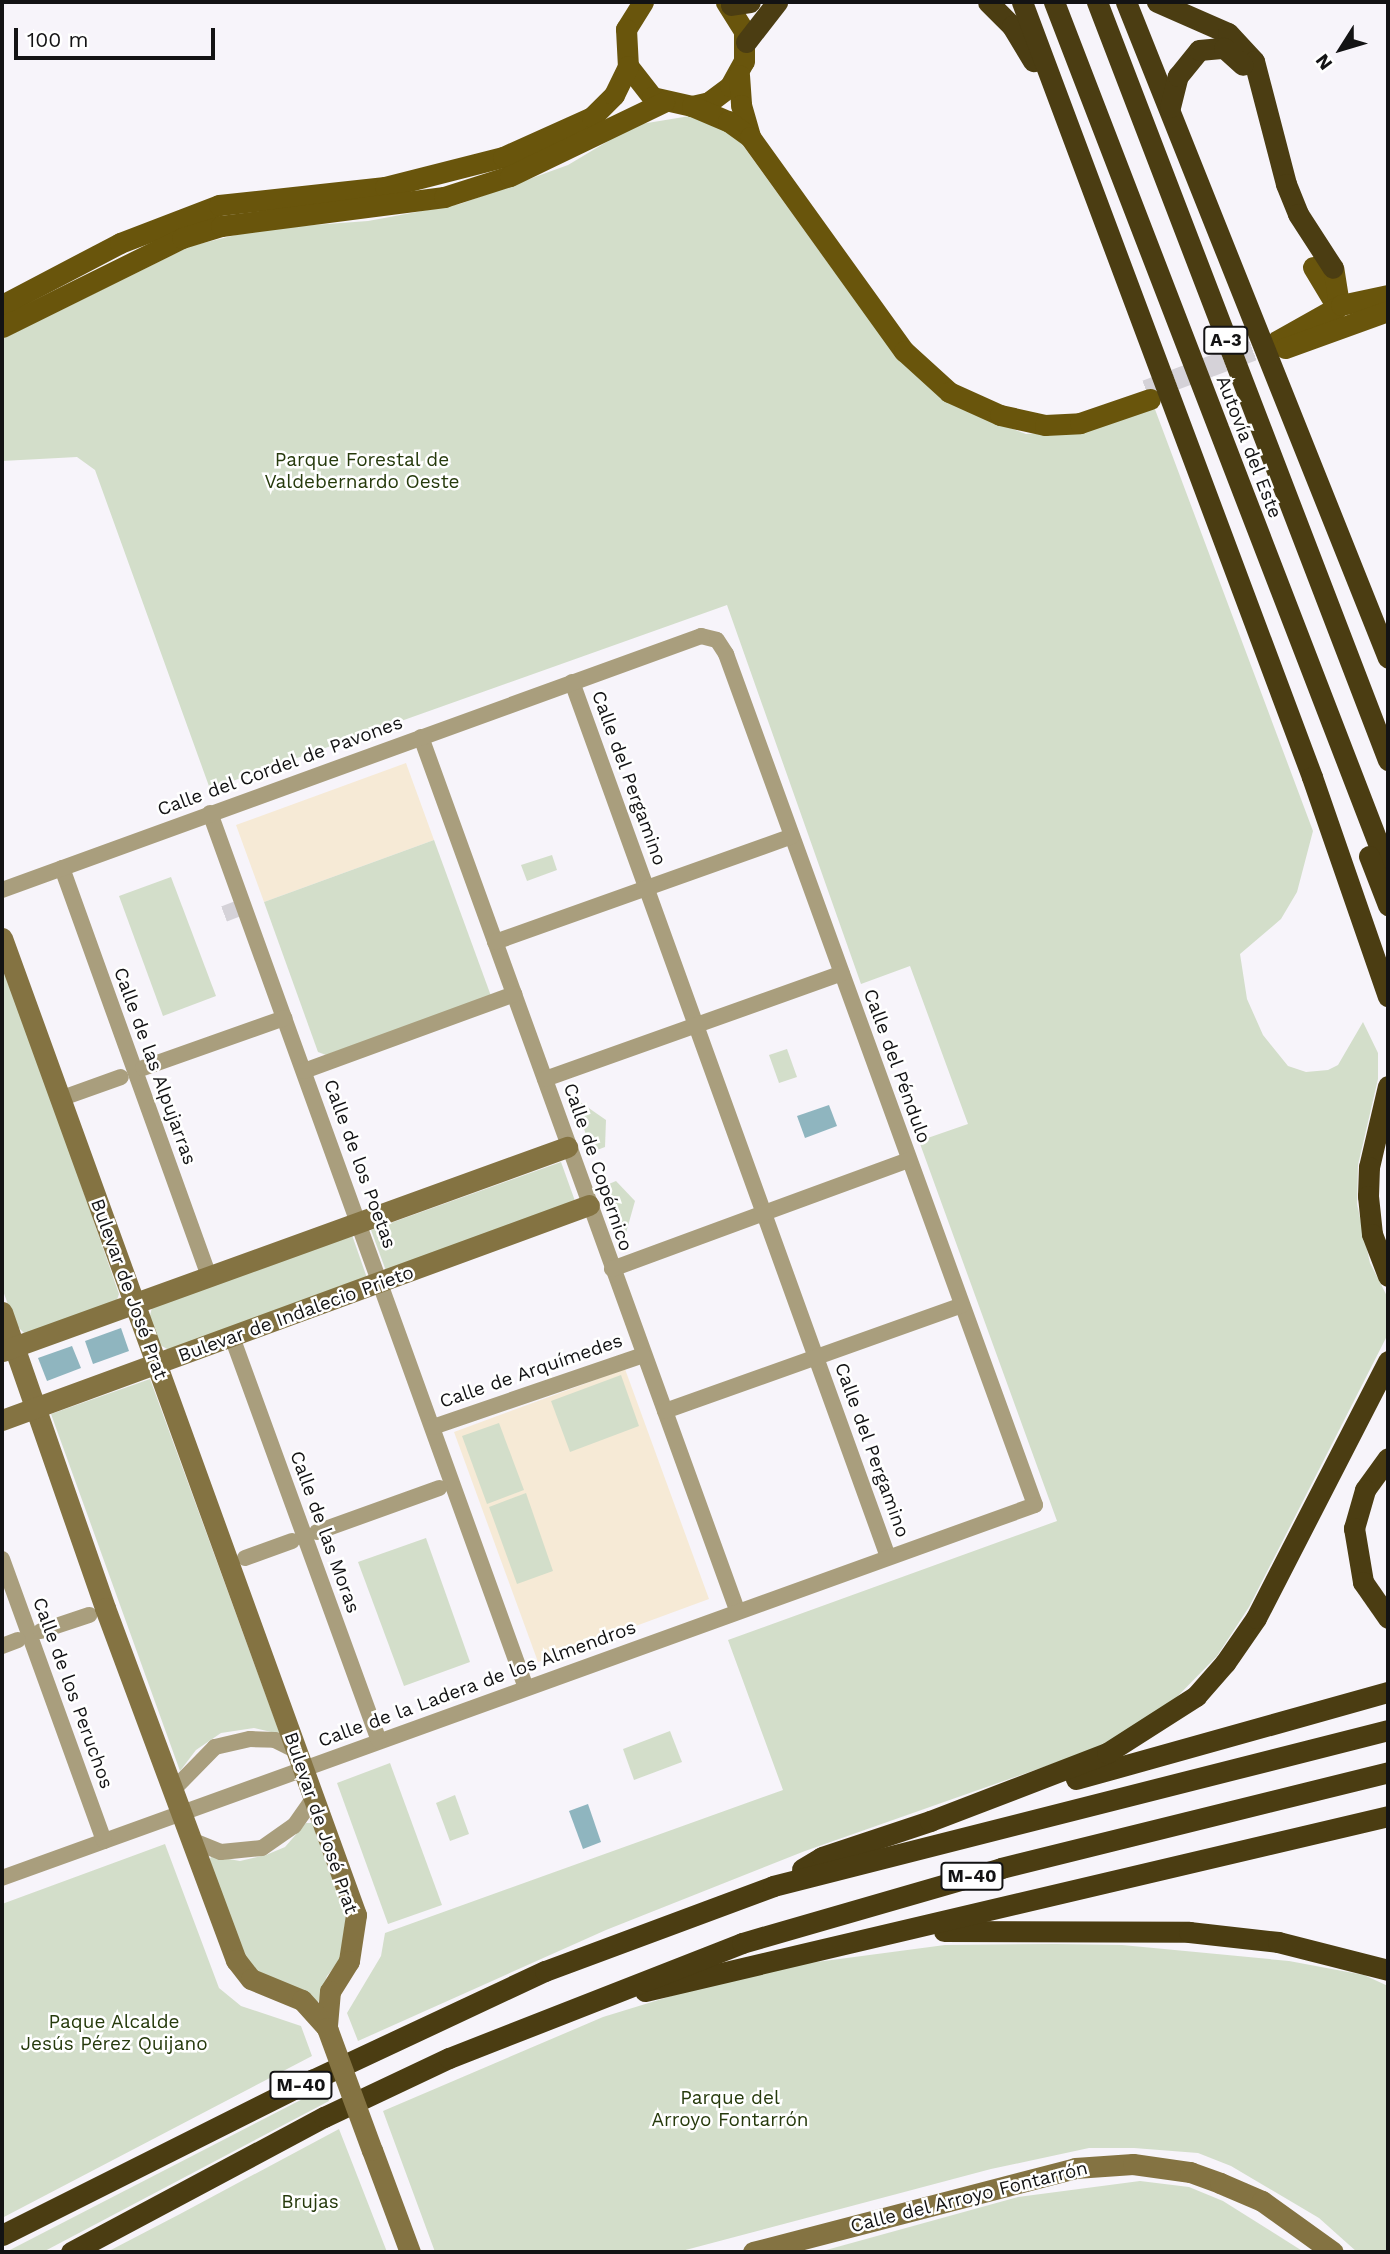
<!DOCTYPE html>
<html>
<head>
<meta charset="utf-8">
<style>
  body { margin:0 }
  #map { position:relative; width:1390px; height:2254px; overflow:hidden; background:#f7f4fa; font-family:"Work Sans",sans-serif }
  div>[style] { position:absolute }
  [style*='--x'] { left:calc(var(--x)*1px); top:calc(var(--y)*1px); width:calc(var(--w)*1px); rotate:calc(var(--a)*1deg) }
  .education>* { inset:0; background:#f6ead6 }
  .green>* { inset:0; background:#d3deca }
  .water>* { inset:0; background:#8fb5bf }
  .street-tunnel>* { height:16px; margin-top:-8px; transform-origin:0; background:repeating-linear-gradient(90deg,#d5d2d8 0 16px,transparent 0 24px) }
  .primary-tunnel>* { height:21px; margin-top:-10.5px; transform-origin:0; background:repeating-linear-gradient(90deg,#d5d2d8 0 21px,transparent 0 31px) }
  .street>* { height:16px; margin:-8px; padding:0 8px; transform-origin:8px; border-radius:8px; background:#a99e7d }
  .secondary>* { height:21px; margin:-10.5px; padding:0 10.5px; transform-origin:10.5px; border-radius:10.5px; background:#847342 }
  .primary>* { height:21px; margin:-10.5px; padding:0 10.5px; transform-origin:10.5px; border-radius:10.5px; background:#69550c }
  .highway>* { height:21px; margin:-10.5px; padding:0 10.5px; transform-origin:10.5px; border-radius:10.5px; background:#4b3d12 }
  .secondary-bridge>* { height:21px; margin:-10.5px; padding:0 10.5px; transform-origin:10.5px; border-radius:10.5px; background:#847342 }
  span { translate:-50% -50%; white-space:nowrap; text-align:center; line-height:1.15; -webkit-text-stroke:5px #fff; paint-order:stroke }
  .shield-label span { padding:2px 5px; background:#fff; border:2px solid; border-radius:5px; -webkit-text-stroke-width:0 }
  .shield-label { font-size:18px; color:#131314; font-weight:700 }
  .street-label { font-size:19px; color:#131314 }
  .park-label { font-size:19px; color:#263a0c }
  .frame { position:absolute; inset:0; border:4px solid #131314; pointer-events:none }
  .north { position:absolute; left:1306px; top:14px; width:70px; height:70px; -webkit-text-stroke:5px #fff; paint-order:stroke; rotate:233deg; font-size:19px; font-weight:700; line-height:28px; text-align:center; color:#131314 }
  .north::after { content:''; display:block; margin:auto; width:24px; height:32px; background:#131314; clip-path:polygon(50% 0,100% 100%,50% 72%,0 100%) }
  .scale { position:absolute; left:14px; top:28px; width:201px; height:32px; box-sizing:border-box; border:4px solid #131314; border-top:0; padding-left:9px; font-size:21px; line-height:24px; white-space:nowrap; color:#131314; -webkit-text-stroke:5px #fff; paint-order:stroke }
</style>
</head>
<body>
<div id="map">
  <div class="education">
    <div style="clip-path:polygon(406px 763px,434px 840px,264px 902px,236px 825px)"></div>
    <div style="clip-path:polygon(625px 1369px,709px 1599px,538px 1662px,454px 1432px)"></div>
  </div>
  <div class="green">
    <div style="clip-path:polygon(696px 115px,734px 133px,833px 270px,987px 419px,1026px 434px,1090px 430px,1153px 404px,1313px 831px,1297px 892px,1281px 919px,1240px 954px,1247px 999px,1263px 1035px,1288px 1066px,1306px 1072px,1328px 1070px,1338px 1065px,1363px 1022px,1378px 1053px,1378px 1079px,1358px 1165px,1357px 1204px,1370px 1263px,1388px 1298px,1388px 1334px,1249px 1607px,1217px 1656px,1171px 1703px,1103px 1746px,805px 1851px,606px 1930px,358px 2041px,347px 2013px,381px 1956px,385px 1933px,783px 1790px,728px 1640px,1057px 1521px,919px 1141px,968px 1124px,910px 966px,861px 984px,727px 605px,210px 789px,95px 470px,77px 457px,2px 461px,2px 339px,191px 246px,260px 229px,368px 221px,460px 204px,568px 165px,635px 125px)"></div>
    <div style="clip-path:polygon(434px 840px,491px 996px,326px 1055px,318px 1052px,264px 902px)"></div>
    <div style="clip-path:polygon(552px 855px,557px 870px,527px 881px,521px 865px)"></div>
    <div style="clip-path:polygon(171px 877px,216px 996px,163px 1016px,119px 896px)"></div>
    <div style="clip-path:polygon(2px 957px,119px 1294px,117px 1300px,25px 1334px,15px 1324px,2px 1288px)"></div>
    <div style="clip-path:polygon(787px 1049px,797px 1077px,779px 1083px,769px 1055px)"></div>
    <div style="clip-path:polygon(573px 1097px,606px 1120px,605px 1147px,592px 1152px)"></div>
    <div style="clip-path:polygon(561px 1162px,575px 1201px,386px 1271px,371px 1230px)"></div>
    <div style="clip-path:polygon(616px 1181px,635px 1201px,624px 1240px,604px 1186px)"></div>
    <div style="clip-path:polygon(352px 1235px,367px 1278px,169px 1350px,160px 1345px,149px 1320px,152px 1307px)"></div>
    <div style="clip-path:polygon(621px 1375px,639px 1426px,570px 1452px,551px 1401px)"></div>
    <div style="clip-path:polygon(150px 1379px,280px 1734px,254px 1728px,221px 1733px,196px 1750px,180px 1771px,51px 1414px)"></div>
    <div style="clip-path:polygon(499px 1423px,524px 1490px,487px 1504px,462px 1436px)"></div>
    <div style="clip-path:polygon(526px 1493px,553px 1571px,517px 1584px,489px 1507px)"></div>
    <div style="clip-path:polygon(426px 1538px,470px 1662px,404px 1686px,358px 1562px)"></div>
    <div style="clip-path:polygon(670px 1731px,682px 1762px,634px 1780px,623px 1749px)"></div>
    <div style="clip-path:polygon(390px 1763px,442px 1905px,388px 1924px,337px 1783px)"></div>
    <div style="clip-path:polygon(455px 1795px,469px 1834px,450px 1841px,436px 1803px)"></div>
    <div style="clip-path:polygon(306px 1823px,312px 1823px,346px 1917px,340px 1960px,327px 1976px,318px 2003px,266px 1980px,243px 1958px,208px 1861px,212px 1856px,240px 1861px,266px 1855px,285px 1847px)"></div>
    <div style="clip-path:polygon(165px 1844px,219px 1988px,241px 2006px,301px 2026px,312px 2056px,2px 2218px,2px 1904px)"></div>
    <div style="clip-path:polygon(1056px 1944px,1122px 1945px,1289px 1961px,1364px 1975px,1388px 1986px,1388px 2252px,1357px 2252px,1319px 2218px,1231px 2166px,1198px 2153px,1134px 2148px,1089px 2148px,991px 2169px,678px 2252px,435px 2252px,383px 2111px,603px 2017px,704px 1986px,809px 1963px,945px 1945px)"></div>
    <div style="clip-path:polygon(324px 2088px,329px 2101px,43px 2252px,6px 2252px)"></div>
    <div style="clip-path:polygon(339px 2129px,387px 2252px,107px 2252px,180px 2214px)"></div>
    <div style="clip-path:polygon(1140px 2181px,1189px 2187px,1223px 2201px,1304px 2252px,819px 2252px,1018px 2197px)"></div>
  </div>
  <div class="water">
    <div style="clip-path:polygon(829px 1105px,837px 1126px,805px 1138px,797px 1116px)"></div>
    <div style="clip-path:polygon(121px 1328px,129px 1351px,93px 1364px,85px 1341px)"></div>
    <div style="clip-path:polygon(72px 1346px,81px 1368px,47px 1381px,38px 1358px)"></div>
    <div style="clip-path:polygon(588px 1804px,601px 1842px,583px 1849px,569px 1811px)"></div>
  </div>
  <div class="street-tunnel">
    <div style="--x:224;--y:914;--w:14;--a:-21"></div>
  </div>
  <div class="primary-tunnel">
    <div style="--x:1146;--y:390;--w:140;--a:-20.5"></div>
  </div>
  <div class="street">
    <div style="--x:572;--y:682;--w:930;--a:70.14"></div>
    <div style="--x:421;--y:737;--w:928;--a:70.1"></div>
    <div style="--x:210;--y:813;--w:930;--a:70.14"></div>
    <div style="--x:62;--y:868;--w:435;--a:70.2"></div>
    <div style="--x:2;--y:890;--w:744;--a:-19.97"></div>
    <div style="--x:701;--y:636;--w:16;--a:14"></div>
    <div style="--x:717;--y:640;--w:17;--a:57"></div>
    <div style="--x:726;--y:654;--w:905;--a:70.04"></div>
    <div style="--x:1035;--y:1505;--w:1098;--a:160.15"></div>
    <div style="--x:495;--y:942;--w:315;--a:-19.6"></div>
    <div style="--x:143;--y:1068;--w:150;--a:-19.5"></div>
    <div style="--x:304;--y:1071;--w:224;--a:-20.1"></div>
    <div style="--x:545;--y:1079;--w:315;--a:-19.6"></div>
    <div style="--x:68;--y:1096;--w:56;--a:-19.7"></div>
    <div style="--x:612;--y:1269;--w:316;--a:-20.2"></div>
    <div style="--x:232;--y:1337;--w:430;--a:70"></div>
    <div style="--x:665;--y:1411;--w:315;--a:-19.6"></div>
    <div style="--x:433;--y:1427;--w:222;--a:-18.9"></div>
    <div style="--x:317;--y:1532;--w:130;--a:-19.8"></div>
    <div style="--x:245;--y:1558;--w:50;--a:-19.9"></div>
    <div style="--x:2;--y:1559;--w:300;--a:70.1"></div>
    <div style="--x:41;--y:1631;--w:51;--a:-18.4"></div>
    <div style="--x:2;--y:1646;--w:17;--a:-21"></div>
    <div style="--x:173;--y:1790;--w:60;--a:-45.7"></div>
    <div style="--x:215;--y:1747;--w:36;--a:-13"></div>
    <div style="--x:250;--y:1739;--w:25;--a:2"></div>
    <div style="--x:275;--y:1740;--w:22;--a:27"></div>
    <div style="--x:191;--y:1840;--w:32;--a:22"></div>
    <div style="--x:221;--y:1852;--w:41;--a:-5.6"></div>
    <div style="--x:262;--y:1848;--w:39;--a:-35"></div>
    <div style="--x:294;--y:1826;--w:33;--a:-55"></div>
  </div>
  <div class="secondary">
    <div style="--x:2;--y:938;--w:1039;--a:70.08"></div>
    <div style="--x:356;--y:1915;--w:47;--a:98.7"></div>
    <div style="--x:349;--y:1961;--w:36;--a:122"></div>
    <div style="--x:330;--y:1991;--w:37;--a:95"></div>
    <div style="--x:2;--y:1312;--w:313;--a:70.8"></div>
    <div style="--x:105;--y:1608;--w:376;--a:69.6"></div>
    <div style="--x:236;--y:1960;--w:24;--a:52"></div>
    <div style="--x:251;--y:1979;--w:55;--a:22.4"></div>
    <div style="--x:302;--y:2000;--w:38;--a:48"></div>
    <div style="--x:3;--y:1351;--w:600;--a:-19.89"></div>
    <div style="--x:2;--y:1420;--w:625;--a:-20.12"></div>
    <div style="--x:372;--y:2150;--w:109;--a:69.6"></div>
    <div style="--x:753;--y:2252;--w:333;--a:-14.6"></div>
    <div style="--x:1075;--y:2168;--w:58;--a:-3.9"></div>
    <div style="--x:1133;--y:2164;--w:58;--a:8"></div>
    <div style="--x:1190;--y:2172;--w:32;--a:20"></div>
    <div style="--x:1220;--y:2183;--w:46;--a:23.2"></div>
    <div style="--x:1262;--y:2201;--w:87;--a:35.7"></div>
  </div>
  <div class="primary">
    <div style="--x:643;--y:2;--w:32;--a:122"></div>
    <div style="--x:626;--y:29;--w:37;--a:87"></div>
    <div style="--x:628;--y:66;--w:39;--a:52"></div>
    <div style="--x:652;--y:97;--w:41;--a:12.7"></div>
    <div style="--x:692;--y:106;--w:17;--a:-13"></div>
    <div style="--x:709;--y:102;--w:26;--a:-37"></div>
    <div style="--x:730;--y:86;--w:29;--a:-61"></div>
    <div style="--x:744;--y:61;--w:30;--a:-90"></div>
    <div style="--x:744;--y:31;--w:34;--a:-122"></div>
    <div style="--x:739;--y:75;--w:30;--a:86"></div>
    <div style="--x:741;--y:105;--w:33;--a:74"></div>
    <div style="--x:692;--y:106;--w:39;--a:23"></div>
    <div style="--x:728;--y:121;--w:27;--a:36"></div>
    <div style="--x:750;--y:137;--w:264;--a:54.3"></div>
    <div style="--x:904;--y:351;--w:61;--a:42.3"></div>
    <div style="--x:949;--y:392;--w:56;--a:24.3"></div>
    <div style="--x:1000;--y:415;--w:46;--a:12.5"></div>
    <div style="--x:1045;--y:425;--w:35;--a:-3"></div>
    <div style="--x:1080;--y:423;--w:74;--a:-18.9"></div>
    <div style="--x:1313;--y:267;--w:47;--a:59"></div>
    <div style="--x:2;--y:305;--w:133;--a:-27.7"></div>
    <div style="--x:120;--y:243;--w:106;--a:-21"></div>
    <div style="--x:219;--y:205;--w:167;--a:-6.2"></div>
    <div style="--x:385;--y:187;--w:122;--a:-14.3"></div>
    <div style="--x:503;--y:157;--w:98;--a:-24.2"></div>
    <div style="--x:592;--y:117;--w:31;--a:-45"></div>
    <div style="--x:614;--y:95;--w:32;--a:-64"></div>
    <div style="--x:1332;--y:317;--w:20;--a:-72"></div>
    <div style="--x:1338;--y:298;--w:30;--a:-99"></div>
    <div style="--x:2;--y:327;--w:201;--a:-26.3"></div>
    <div style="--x:182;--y:238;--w:41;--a:-17.1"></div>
    <div style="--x:221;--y:226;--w:225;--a:-7.4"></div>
    <div style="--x:444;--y:197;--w:69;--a:-17.7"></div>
    <div style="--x:510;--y:176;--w:171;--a:-25.7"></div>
    <div style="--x:1277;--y:341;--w:73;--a:-29.4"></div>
    <div style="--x:1341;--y:305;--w:48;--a:-12"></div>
    <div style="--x:1285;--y:348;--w:109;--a:-19.8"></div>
  </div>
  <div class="highway">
    <div style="--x:988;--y:2;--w:34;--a:45"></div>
    <div style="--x:1012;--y:26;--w:41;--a:59"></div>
    <div style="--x:1022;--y:2;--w:827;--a:69.48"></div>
    <div style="--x:1312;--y:777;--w:232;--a:70.9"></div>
    <div style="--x:1054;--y:2;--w:929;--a:68.93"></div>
    <div style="--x:1097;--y:2;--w:812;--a:69"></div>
    <div style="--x:1126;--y:2;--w:706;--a:68.23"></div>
    <div style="--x:1157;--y:2;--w:77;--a:23.6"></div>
    <div style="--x:1228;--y:33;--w:38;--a:47"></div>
    <div style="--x:1254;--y:61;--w:127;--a:75.4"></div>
    <div style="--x:1286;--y:184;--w:32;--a:68"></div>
    <div style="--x:1298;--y:214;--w:64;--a:57.1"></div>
    <div style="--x:731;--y:5;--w:19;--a:-9"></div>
    <div style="--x:746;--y:42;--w:51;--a:-52.2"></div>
    <div style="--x:1170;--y:107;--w:32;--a:-76"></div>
    <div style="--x:1178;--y:76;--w:33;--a:-51"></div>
    <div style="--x:1199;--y:50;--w:25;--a:-5"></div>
    <div style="--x:1224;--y:48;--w:25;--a:42"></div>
    <div style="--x:1369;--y:856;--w:53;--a:68.8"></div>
    <div style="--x:1388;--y:1086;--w:83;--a:103.2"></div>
    <div style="--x:1369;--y:1167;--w:29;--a:92"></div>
    <div style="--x:1368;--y:1196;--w:38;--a:84"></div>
    <div style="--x:1372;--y:1234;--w:45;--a:69.1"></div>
    <div style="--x:1388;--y:1458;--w:39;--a:126"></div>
    <div style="--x:1365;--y:1490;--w:40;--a:106"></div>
    <div style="--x:1354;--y:1528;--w:55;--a:80.5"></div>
    <div style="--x:1363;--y:1582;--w:44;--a:55.2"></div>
    <div style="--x:1076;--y:1779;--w:324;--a:-15.6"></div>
    <div style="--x:802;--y:1869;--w:23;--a:-31"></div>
    <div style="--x:822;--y:1857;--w:114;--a:-18.4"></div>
    <div style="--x:930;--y:1821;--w:190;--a:-21"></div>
    <div style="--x:1107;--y:1753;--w:106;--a:-32.6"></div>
    <div style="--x:1196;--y:1696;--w:44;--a:-48.7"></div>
    <div style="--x:1225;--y:1663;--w:55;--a:-55.4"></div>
    <div style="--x:1256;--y:1618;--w:289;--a:-62.8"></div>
    <div style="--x:944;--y:1931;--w:245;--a:0.2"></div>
    <div style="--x:1189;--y:1932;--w:90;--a:6.4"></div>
    <div style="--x:1278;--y:1942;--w:114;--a:14.3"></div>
    <div style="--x:645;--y:1991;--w:763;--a:-13.25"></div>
    <div style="--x:2;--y:2235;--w:347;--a:-26.6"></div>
    <div style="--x:312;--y:2080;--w:257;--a:-25.1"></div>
    <div style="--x:545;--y:1971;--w:243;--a:-20.4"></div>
    <div style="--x:773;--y:1886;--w:634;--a:-14.23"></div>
    <div style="--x:71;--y:2252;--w:287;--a:-28.1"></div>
    <div style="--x:324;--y:2117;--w:138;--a:-25.3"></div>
    <div style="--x:449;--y:2058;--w:315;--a:-21.4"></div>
    <div style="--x:742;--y:1943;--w:270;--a:-16.1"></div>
    <div style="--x:1001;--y:1868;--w:399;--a:-13.9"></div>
  </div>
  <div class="secondary-bridge">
    <div style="--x:327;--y:2028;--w:130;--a:69.8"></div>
  </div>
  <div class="shield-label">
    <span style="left:1226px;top:340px">A-3</span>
    <span style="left:972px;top:1876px">M-40</span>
    <span style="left:301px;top:2085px">M-40</span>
  </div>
  <div class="street-label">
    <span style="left:1249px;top:447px;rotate:69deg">Autovía del Este</span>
    <span style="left:280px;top:766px;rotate:-20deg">Calle del Cordel de Pavones</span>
    <span style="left:629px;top:778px;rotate:70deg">Calle del Pergamino</span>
    <span style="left:155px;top:1066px;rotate:70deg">Calle de las Alpujarras</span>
    <span style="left:897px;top:1066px;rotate:70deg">Calle del Péndulo</span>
    <span style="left:360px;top:1164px;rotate:70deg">Calle de los Poetas</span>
    <span style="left:598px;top:1167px;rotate:71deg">Calle de Copérnico</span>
    <span style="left:129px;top:1289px;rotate:70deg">Bulevar de José Prat</span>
    <span style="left:296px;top:1314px;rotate:-20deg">Bulevar de Indalecio Prieto</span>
    <span style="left:531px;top:1371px;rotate:-19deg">Calle de Arquímedes</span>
    <span style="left:872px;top:1450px;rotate:70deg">Calle del Pergamino</span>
    <span style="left:325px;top:1532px;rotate:70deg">Calle de las Moras</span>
    <span style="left:477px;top:1684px;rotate:-20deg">Calle de la Ladera de los Almendros</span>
    <span style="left:73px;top:1693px;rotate:70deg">Calle de los Peruchos</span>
    <span style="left:321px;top:1823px;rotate:71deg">Bulevar de José Prat</span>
    <span style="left:969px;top:2197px;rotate:-14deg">Calle del Arroyo Fontarrón</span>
  </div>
  <div class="park-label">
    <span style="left:362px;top:471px">Parque Forestal de<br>Valdebernardo Oeste</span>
    <span style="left:114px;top:2033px">Paque Alcalde<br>Jesús Pérez Quijano</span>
    <span style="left:730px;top:2109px">Parque del<br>Arroyo Fontarrón</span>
    <span style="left:310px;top:2202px">Brujas</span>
  </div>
  <div class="frame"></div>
  <div class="north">N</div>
  <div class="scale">100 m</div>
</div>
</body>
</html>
